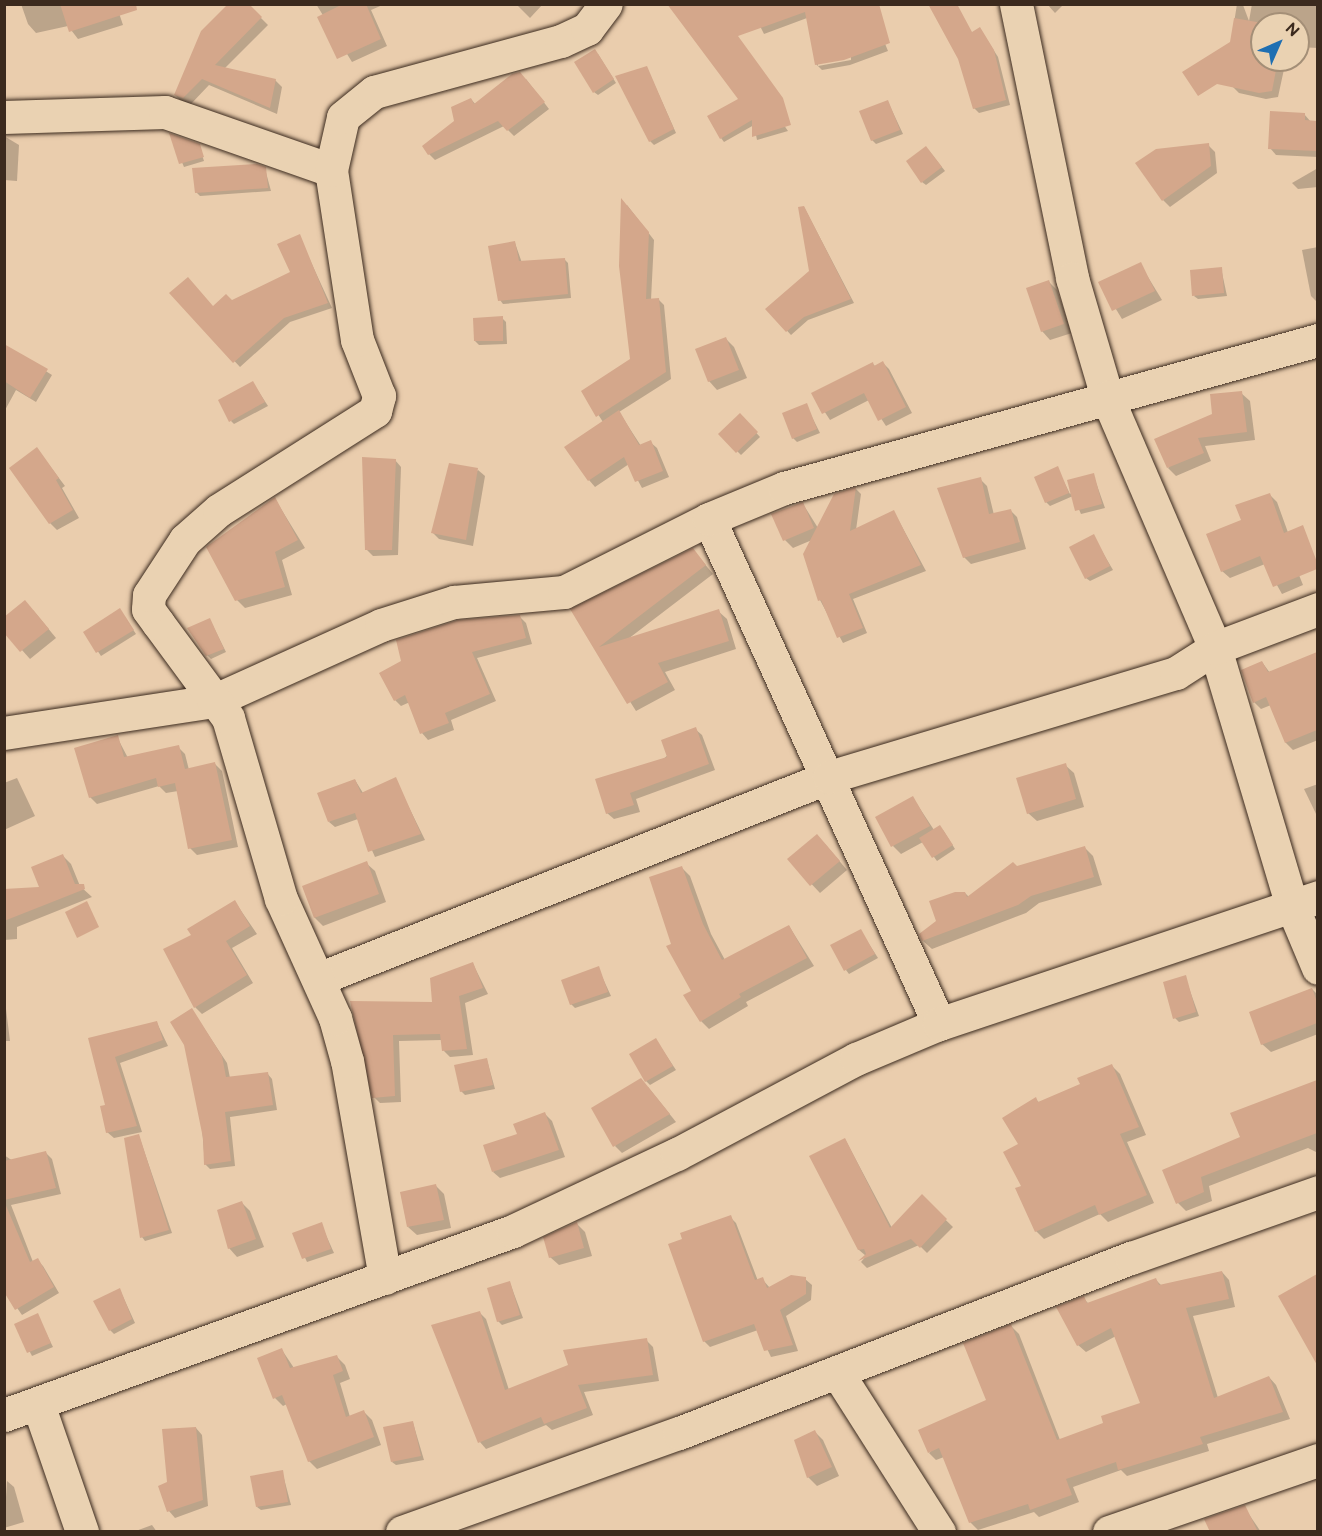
<!DOCTYPE html>
<html>
<head>
<meta charset="utf-8">
<style>
  body { margin:0 }
  #map { position:relative; width:1322px; height:1536px; overflow:hidden; background:#eacdad; font-family:"Balsamiq Sans",sans-serif }
  div>[style] { position:absolute }
  [style*='--x'] { left:calc(var(--x)*1px); top:calc(var(--y)*1px); width:calc(var(--w)*1px); rotate:calc(var(--a)*1deg) }
  .shadow>* { inset:0; background:#0003 }
  .building>* { inset:0; background:#d4a78b }
  .roads { filter:drop-shadow(0 0 2px #3b2a1e) drop-shadow(0 0 2px #3b2a1e) }
  .street>* { height:33px; margin:-16.5px; padding:0 16.5px; transform-origin:16.5px; border-radius:16.5px; background:#ead2b2 }
  span { translate:-50% -50%; white-space:nowrap; text-align:center; line-height:1.15; -webkit-text-stroke:5px #ead2b2; paint-order:stroke }
  .frame { position:absolute; inset:0; border:6px solid #3b2a1e; pointer-events:none }
  .north { position:absolute; left:1250px; top:12px; width:60px; height:60px; box-sizing:border-box; background:#ead2b2; border:2px solid #a48f77; border-radius:50%; rotate:45deg; font-size:16px; font-weight:700; line-height:24px; text-align:center; color:#3b2a1e }
  .north::after { content:''; display:block; margin:auto; width:21px; height:27px; background:#1f6fb2; clip-path:polygon(50% 0,100% 100%,50% 72%,0 100%) }
</style>
</head>
<body>
<div id="map">
  <div class="shadow">
    <div style="clip-path:polygon(21px 4px,116px 4px,123px 25px,78px 39px,68px 26px,36px 33px,28px 24px)"></div>
    <div style="clip-path:polygon(247px 4px,268px 25px,225px 68px,275px 80px,282px 87px,277px 114px,209px 85px,190px 105px,182px 102px,175px 95px)"></div>
    <div style="clip-path:polygon(316px 4px,385px 4px,371px 10px,387px 46px,352px 62px)"></div>
    <div style="clip-path:polygon(516px 4px,543px 4px,530px 18px)"></div>
    <div style="clip-path:polygon(evenodd,749px 4px,875px 19px,888px 51px,850px 65px,822px 70px,816px 64px,807px 18px,764px 34px,749px 4px,851px 57px,851px 60px,818px 66px,818px 63px,851px 57px)"></div>
    <div style="clip-path:polygon(1047px 4px,1064px 4px,1055px 13px)"></div>
    <div style="clip-path:polygon(1237px 4px,1243px 5px,1249px 21px,1252px 4px,1318px 4px,1318px 48px,1298px 47px,1298px 24px,1262px 24px,1262px 60px,1286px 60px,1278px 97px,1266px 99px,1239px 93px,1232px 86px,1231px 42px)"></div>
    <div style="clip-path:polygon(710px 18px,788px 131px,757px 140px,754px 125px,724px 142px,721px 138px,740px 100px)"></div>
    <div style="clip-path:polygon(980px 29px,998px 57px,1010px 105px,979px 113px,974px 108px,974px 40px)"></div>
    <div style="clip-path:polygon(598px 54px,616px 83px,598px 95px,594px 92px)"></div>
    <div style="clip-path:polygon(647px 68px,676px 133px,654px 145px,650px 141px)"></div>
    <div style="clip-path:polygon(526px 79px,549px 109px,514px 136px,504px 126px,435px 160px,429px 154px,424px 147px,456px 121px,471px 99px,476px 105px)"></div>
    <div style="clip-path:polygon(888px 102px,903px 134px,876px 144px,872px 140px)"></div>
    <div style="clip-path:polygon(1304px 114px,1311px 122px,1318px 122px,1318px 157px,1276px 155px,1270px 148px)"></div>
    <div style="clip-path:polygon(4px 136px,19px 145px,17px 181px,4px 180px)"></div>
    <div style="clip-path:polygon(171px 136px,199px 146px,204px 161px,184px 167px)"></div>
    <div style="clip-path:polygon(1208px 145px,1215px 152px,1217px 173px,1170px 207px,1163px 200px)"></div>
    <div style="clip-path:polygon(930px 152px,945px 171px,926px 185px,922px 182px)"></div>
    <div style="clip-path:polygon(1318px 168px,1318px 187px,1298px 189px,1292px 183px)"></div>
    <div style="clip-path:polygon(265px 169px,271px 191px,200px 196px,196px 192px)"></div>
    <div style="clip-path:polygon(627px 205px,654px 240px,651px 300px,658px 299px,664px 305px,671px 379px,619px 412px,641px 446px,650px 442px,657px 448px,669px 477px,642px 488px,629px 464px,595px 487px,589px 480px,603px 422px,583px 391px,632px 360px)"></div>
    <div style="clip-path:polygon(804px 207px,854px 303px,808px 320px,791px 335px,767px 309px,811px 271px)"></div>
    <div style="clip-path:polygon(299px 236px,332px 308px,290px 322px,240px 367px,171px 293px,214px 307px,232px 302px,291px 273px)"></div>
    <div style="clip-path:polygon(515px 243px,522px 263px,564px 259px,568px 263px,571px 298px,503px 304px,500px 300px)"></div>
    <div style="clip-path:polygon(1318px 247px,1318px 303px,1311px 296px,1302px 250px)"></div>
    <div style="clip-path:polygon(1140px 264px,1162px 300px,1122px 319px,1100px 283px)"></div>
    <div style="clip-path:polygon(1221px 268px,1227px 296px,1198px 299px,1194px 296px)"></div>
    <div style="clip-path:polygon(1048px 281px,1057px 290px,1072px 333px,1050px 340px,1042px 331px)"></div>
    <div style="clip-path:polygon(502px 318px,506px 322px,507px 344px,479px 345px,475px 341px)"></div>
    <div style="clip-path:polygon(726px 339px,734px 347px,747px 378px,717px 390px,709px 381px)"></div>
    <div style="clip-path:polygon(4px 345px,52px 375px,36px 402px,16px 390px,4px 412px)"></div>
    <div style="clip-path:polygon(872px 363px,876px 367px,883px 363px,889px 369px,912px 413px,886px 426px,869px 400px,830px 420px,813px 394px)"></div>
    <div style="clip-path:polygon(253px 383px,268px 406px,234px 424px,231px 421px)"></div>
    <div style="clip-path:polygon(1241px 393px,1250px 401px,1255px 440px,1205px 446px,1211px 461px,1176px 476px,1168px 468px,1214px 415px)"></div>
    <div style="clip-path:polygon(806px 405px,820px 433px,797px 442px,793px 438px)"></div>
    <div style="clip-path:polygon(740px 415px,760px 437px,741px 455px,720px 434px)"></div>
    <div style="clip-path:polygon(37px 449px,65px 486px,62px 488px,79px 518px,57px 530px,50px 523px)"></div>
    <div style="clip-path:polygon(395px 460px,401px 467px,398px 555px,373px 556px,366px 549px)"></div>
    <div style="clip-path:polygon(1057px 468px,1070px 494px,1093px 474px,1105px 508px,1081px 514px,1073px 496px,1050px 506px,1046px 502px)"></div>
    <div style="clip-path:polygon(478px 470px,485px 476px,473px 546px,439px 539px,432px 532px)"></div>
    <div style="clip-path:polygon(980px 479px,987px 486px,994px 515px,1010px 510px,1017px 517px,1026px 549px,971px 564px,964px 557px)"></div>
    <div style="clip-path:polygon(856px 489px,861px 494px,856px 530px,894px 512px,926px 571px,853px 599px,867px 633px,843px 643px,820px 600px,812px 540px,793px 548px,785px 540px,803px 504px,818px 528px,835px 495px)"></div>
    <div style="clip-path:polygon(1269px 494px,1277px 502px,1290px 538px,1285px 540px,1303px 585px,1282px 594px,1265px 564px,1230px 578px,1222px 571px,1243px 521px)"></div>
    <div style="clip-path:polygon(275px 499px,305px 548px,282px 560px,292px 595px,245px 608px,237px 600px)"></div>
    <div style="clip-path:polygon(1093px 536px,1113px 570px,1090px 581px,1086px 578px)"></div>
    <div style="clip-path:polygon(693px 550px,713px 574px,628px 639px,718px 611px,727px 619px,736px 649px,665px 672px,675px 690px,636px 711px,572px 610px)"></div>
    <div style="clip-path:polygon(33px 610px,56px 638px,30px 659px,4px 630px)"></div>
    <div style="clip-path:polygon(120px 610px,136px 634px,101px 656px,85px 632px)"></div>
    <div style="clip-path:polygon(519px 616px,526px 623px,532px 644px,477px 658px,496px 701px,451px 720px,454px 730px,428px 740px,422px 733px,410px 702px,401px 706px,395px 700px)"></div>
    <div style="clip-path:polygon(210px 620px,226px 652px,211px 659px,207px 655px)"></div>
    <div style="clip-path:polygon(1318px 654px,1318px 740px,1293px 750px,1286px 743px,1271px 705px,1261px 709px,1254px 702px,1262px 662px,1270px 673px)"></div>
    <div style="clip-path:polygon(695px 729px,702px 735px,715px 770px,636px 799px,640px 812px,614px 819px,607px 813px)"></div>
    <div style="clip-path:polygon(117px 737px,128px 758px,178px 747px,185px 754px,189px 770px,215px 764px,222px 771px,238px 847px,197px 855px,190px 848px,178px 791px,166px 793px,159px 786px,97px 804px,90px 797px)"></div>
    <div style="clip-path:polygon(1065px 765px,1074px 773px,1084px 807px,1037px 821px,1028px 813px)"></div>
    <div style="clip-path:polygon(17px 778px,35px 816px,4px 830px,4px 783px)"></div>
    <div style="clip-path:polygon(395px 779px,425px 840px,375px 857px,358px 819px,335px 827px,329px 822px,355px 780px,363px 793px)"></div>
    <div style="clip-path:polygon(1318px 784px,1318px 818px,1304px 789px)"></div>
    <div style="clip-path:polygon(913px 798px,934px 830px,943px 830px,955px 849px,937px 861px,923px 842px,901px 854px,893px 846px)"></div>
    <div style="clip-path:polygon(825px 844px,847px 870px,820px 893px,789px 860px)"></div>
    <div style="clip-path:polygon(1085px 848px,1093px 856px,1102px 885px,1039px 903px,1026px 913px,932px 949px,923px 941px,965px 893px,969px 897px,1017px 868px)"></div>
    <div style="clip-path:polygon(63px 856px,71px 864px,80px 886px,92px 897px,17px 927px,17px 939px,4px 940px,4px 890px,41px 888px)"></div>
    <div style="clip-path:polygon(366px 863px,375px 871px,386px 902px,323px 926px,315px 918px,303px 887px)"></div>
    <div style="clip-path:polygon(682px 868px,690px 876px,711px 934px,725px 960px,789px 926px,814px 966px,746px 1002px,748px 1006px,709px 1029px,701px 1021px,693px 991px)"></div>
    <div style="clip-path:polygon(235px 902px,257px 934px,232px 948px,253px 983px,202px 1014px,195px 1007px,193px 936px)"></div>
    <div style="clip-path:polygon(860px 930px,878px 958px,849px 974px,846px 970px)"></div>
    <div style="clip-path:polygon(473px 964px,488px 994px,465px 1003px,473px 1055px,450px 1057px,444px 1051px,442px 1040px,399px 1041px,401px 1102px,380px 1103px,374px 1097px,352px 1003px,434px 1004px)"></div>
    <div style="clip-path:polygon(598px 968px,611px 996px,575px 1008px,571px 1004px)"></div>
    <div style="clip-path:polygon(1185px 977px,1199px 1016px,1179px 1022px,1175px 1018px)"></div>
    <div style="clip-path:polygon(1312px 989px,1318px 995px,1318px 1034px,1271px 1052px,1262px 1044px)"></div>
    <div style="clip-path:polygon(4px 993px,10px 1041px,4px 1041px)"></div>
    <div style="clip-path:polygon(192px 1010px,227px 1063px,230px 1078px,267px 1073px,272px 1079px,277px 1110px,230px 1117px,235px 1166px,210px 1169px,205px 1164px)"></div>
    <div style="clip-path:polygon(157px 1023px,168px 1046px,120px 1063px,142px 1132px,114px 1138px,107px 1132px,106px 1106px,90px 1039px)"></div>
    <div style="clip-path:polygon(656px 1040px,676px 1070px,650px 1085px,646px 1081px)"></div>
    <div style="clip-path:polygon(487px 1060px,495px 1089px,465px 1095px,461px 1091px)"></div>
    <div style="clip-path:polygon(1112px 1066px,1120px 1074px,1146px 1135px,1127px 1142px,1154px 1203px,1108px 1222px,1100px 1214px,1044px 1239px,1036px 1231px,1023px 1187px,1020px 1145px,1035px 1099px,1040px 1103px,1082px 1085px)"></div>
    <div style="clip-path:polygon(1318px 1082px,1318px 1153px,1308px 1148px,1209px 1186px,1212px 1201px,1186px 1211px,1178px 1203px,1164px 1171px,1242px 1138px,1232px 1114px)"></div>
    <div style="clip-path:polygon(648px 1087px,676px 1122px,622px 1153px,615px 1146px)"></div>
    <div style="clip-path:polygon(545px 1114px,552px 1121px,565px 1157px,500px 1178px,493px 1172px,519px 1135px)"></div>
    <div style="clip-path:polygon(139px 1136px,172px 1233px,145px 1241px,142px 1237px)"></div>
    <div style="clip-path:polygon(845px 1139px,892px 1228px,922px 1197px,953px 1227px,927px 1253px,919px 1245px,867px 1268px,861px 1262px,866px 1256px,859px 1250px)"></div>
    <div style="clip-path:polygon(46px 1153px,52px 1159px,61px 1194px,11px 1205px,33px 1262px,37px 1260px,43px 1266px,59px 1293px,22px 1315px,4px 1289px,4px 1155px,13px 1161px)"></div>
    <div style="clip-path:polygon(436px 1186px,444px 1194px,451px 1228px,417px 1235px,408px 1227px)"></div>
    <div style="clip-path:polygon(242px 1203px,250px 1211px,264px 1247px,237px 1257px,229px 1248px)"></div>
    <div style="clip-path:polygon(730px 1217px,736px 1223px,758px 1281px,762px 1279px,770px 1288px,805px 1279px,812px 1285px,811px 1300px,786px 1316px,798px 1351px,771px 1357px,758px 1330px,710px 1347px,704px 1341px)"></div>
    <div style="clip-path:polygon(321px 1224px,334px 1253px,307px 1262px,294px 1234px)"></div>
    <div style="clip-path:polygon(577px 1224px,585px 1232px,592px 1256px,559px 1265px,550px 1257px)"></div>
    <div style="clip-path:polygon(1222px 1272px,1229px 1280px,1235px 1307px,1193px 1316px,1218px 1398px,1269px 1377px,1276px 1385px,1290px 1419px,1207px 1444px,1209px 1451px,1127px 1476px,1121px 1470px,1073px 1487px,1079px 1502px,1039px 1517px,1034px 1512px,978px 1530px,970px 1522px,944px 1457px,936px 1460px,929px 1453px,988px 1400px,1011px 1326px,1019px 1334px,1060px 1440px,1105px 1423px,1142px 1404px,1116px 1336px,1086px 1352px,1078px 1345px,1083px 1298px,1089px 1304px,1156px 1280px,1162px 1286px)"></div>
    <div style="clip-path:polygon(1318px 1276px,1318px 1360px,1280px 1296px)"></div>
    <div style="clip-path:polygon(510px 1283px,523px 1318px,502px 1325px,498px 1321px)"></div>
    <div style="clip-path:polygon(120px 1290px,135px 1323px,114px 1334px,110px 1330px)"></div>
    <div style="clip-path:polygon(479px 1312px,486px 1319px,509px 1390px,646px 1340px,653px 1347px,659px 1381px,584px 1392px,593px 1415px,552px 1430px,546px 1425px,486px 1449px,480px 1442px)"></div>
    <div style="clip-path:polygon(37px 1315px,53px 1347px,32px 1356px,16px 1325px)"></div>
    <div style="clip-path:polygon(282px 1350px,294px 1368px,337px 1357px,345px 1365px,350px 1379px,340px 1383px,350px 1417px,364px 1412px,372px 1420px,381px 1445px,317px 1469px,309px 1461px,287px 1404px,283px 1406px,275px 1398px)"></div>
    <div style="clip-path:polygon(413px 1423px,424px 1460px,396px 1465px,392px 1462px)"></div>
    <div style="clip-path:polygon(196px 1428px,202px 1435px,208px 1506px,175px 1518px,169px 1511px,169px 1483px)"></div>
    <div style="clip-path:polygon(815px 1432px,823px 1440px,839px 1476px,817px 1486px,808px 1477px,796px 1441px)"></div>
    <div style="clip-path:polygon(282px 1471px,291px 1505px,261px 1510px,257px 1507px)"></div>
    <div style="clip-path:polygon(7px 1481px,14px 1487px,24px 1522px,4px 1528px)"></div>
    <div style="clip-path:polygon(1244px 1507px,1261px 1532px,1212px 1532px)"></div>
    <div style="clip-path:polygon(152px 1525px,157px 1532px,133px 1532px)"></div>
  </div>
  <div class="building">
    <div style="clip-path:polygon(60px 4px,136px 4px,137px 10px,69px 32px)"></div>
    <div style="clip-path:polygon(228px 4px,249px 4px,262px 17px,215px 65px,276px 79px,270px 108px,202px 79px,183px 98px,174px 95px,201px 31px)"></div>
    <div style="clip-path:polygon(343px 4px,366px 4px,381px 39px,337px 59px,317px 17px)"></div>
    <div style="clip-path:polygon(667px 4px,879px 4px,890px 43px,844px 60px,815px 65px,805px 12px,738px 36px,783px 98px,791px 125px,752px 137px,752px 120px,720px 139px,707px 116px,738px 99px)"></div>
    <div style="clip-path:polygon(928px 4px,957px 4px,972px 32px,980px 27px,994px 50px,1006px 100px,973px 109px,958px 59px)"></div>
    <div style="clip-path:polygon(1234px 18px,1268px 24px,1262px 24px,1262px 60px,1278px 60px,1272px 91px,1259px 93px,1217px 84px,1198px 96px,1182px 72px,1230px 42px)"></div>
    <div style="clip-path:polygon(595px 49px,614px 79px,593px 93px,574px 62px)"></div>
    <div style="clip-path:polygon(647px 66px,674px 129px,649px 142px,615px 76px)"></div>
    <div style="clip-path:polygon(520px 72px,545px 102px,507px 131px,498px 121px,428px 155px,422px 146px,454px 121px,451px 107px,471px 98px,474px 104px,512px 74px)"></div>
    <div style="clip-path:polygon(888px 100px,900px 130px,871px 141px,859px 111px)"></div>
    <div style="clip-path:polygon(1270px 111px,1305px 113px,1305px 120px,1317px 121px,1317px 151px,1268px 149px)"></div>
    <div style="clip-path:polygon(169px 133px,200px 144px,204px 157px,179px 164px)"></div>
    <div style="clip-path:polygon(1209px 143px,1211px 166px,1162px 201px,1135px 163px,1156px 149px)"></div>
    <div style="clip-path:polygon(926px 146px,942px 167px,921px 183px,906px 161px)"></div>
    <div style="clip-path:polygon(257px 164px,266px 167px,268px 188px,195px 193px,192px 168px)"></div>
    <div style="clip-path:polygon(621px 198px,649px 232px,646px 299px,659px 298px,666px 372px,596px 417px,581px 391px,630px 359px,619px 266px)"></div>
    <div style="clip-path:polygon(804px 206px,851px 299px,804px 317px,786px 332px,765px 309px,809px 271px,798px 207px)"></div>
    <div style="clip-path:polygon(300px 234px,328px 303px,284px 318px,233px 363px,169px 293px,188px 277px,213px 306px,226px 294px,232px 300px,290px 272px,277px 244px)"></div>
    <div style="clip-path:polygon(515px 241px,519px 261px,565px 258px,568px 294px,498px 301px,488px 246px)"></div>
    <div style="clip-path:polygon(1141px 262px,1155px 291px,1112px 311px,1098px 282px)"></div>
    <div style="clip-path:polygon(1222px 267px,1224px 293px,1192px 296px,1190px 270px)"></div>
    <div style="clip-path:polygon(1049px 280px,1064px 324px,1041px 332px,1026px 288px)"></div>
    <div style="clip-path:polygon(503px 316px,503px 341px,474px 341px,473px 318px)"></div>
    <div style="clip-path:polygon(726px 337px,739px 370px,708px 382px,695px 349px)"></div>
    <div style="clip-path:polygon(4px 344px,48px 369px,30px 398px,4px 381px)"></div>
    <div style="clip-path:polygon(883px 361px,906px 407px,878px 421px,864px 393px,822px 414px,811px 393px,873px 362px,874px 366px)"></div>
    <div style="clip-path:polygon(253px 381px,265px 402px,229px 422px,218px 400px)"></div>
    <div style="clip-path:polygon(1242px 391px,1247px 432px,1198px 438px,1204px 453px,1167px 468px,1154px 439px,1212px 414px,1210px 394px)"></div>
    <div style="clip-path:polygon(807px 403px,817px 429px,792px 439px,782px 413px)"></div>
    <div style="clip-path:polygon(619px 410px,639px 445px,651px 440px,663px 471px,635px 482px,624px 457px,588px 481px,564px 447px)"></div>
    <div style="clip-path:polygon(740px 413px,758px 432px,736px 453px,718px 434px)"></div>
    <div style="clip-path:polygon(37px 447px,59px 478px,56px 480px,73px 510px,49px 524px,9px 468px)"></div>
    <div style="clip-path:polygon(362px 457px,396px 459px,392px 550px,365px 550px)"></div>
    <div style="clip-path:polygon(449px 463px,478px 468px,466px 540px,431px 533px)"></div>
    <div style="clip-path:polygon(1058px 466px,1069px 493px,1045px 503px,1034px 477px)"></div>
    <div style="clip-path:polygon(1094px 473px,1102px 504px,1075px 511px,1067px 480px)"></div>
    <div style="clip-path:polygon(981px 477px,989px 514px,1011px 509px,1020px 542px,963px 558px,937px 488px)"></div>
    <div style="clip-path:polygon(856px 487px,850px 531px,894px 510px,921px 565px,849px 594px,863px 628px,837px 638px,821px 600px,818px 601px,803px 554px,834px 494px)"></div>
    <div style="clip-path:polygon(1270px 493px,1284px 533px,1303px 525px,1317px 562px,1317px 569px,1273px 587px,1260px 556px,1221px 572px,1206px 534px,1241px 520px,1235px 505px)"></div>
    <div style="clip-path:polygon(275px 497px,298px 540px,275px 552px,285px 587px,235px 601px,206px 547px)"></div>
    <div style="clip-path:polygon(803px 502px,814px 528px,783px 541px,771px 514px)"></div>
    <div style="clip-path:polygon(1094px 534px,1110px 566px,1085px 579px,1069px 547px)"></div>
    <div style="clip-path:polygon(693px 548px,706px 565px,599px 647px,719px 609px,729px 641px,658px 663px,668px 682px,627px 704px,570px 609px)"></div>
    <div style="clip-path:polygon(25px 600px,49px 629px,20px 652px,4px 633px,4px 617px)"></div>
    <div style="clip-path:polygon(120px 608px,134px 630px,96px 653px,83px 632px)"></div>
    <div style="clip-path:polygon(520px 615px,526px 638px,472px 652px,490px 694px,445px 713px,449px 723px,420px 734px,405px 695px,394px 701px,379px 673px,401px 661px,396px 640px,458px 620px)"></div>
    <div style="clip-path:polygon(210px 618px,224px 649px,206px 656px,187px 628px)"></div>
    <div style="clip-path:polygon(1317px 652px,1317px 730px,1285px 743px,1266px 697px,1253px 703px,1241px 670px,1262px 661px,1268px 672px)"></div>
    <div style="clip-path:polygon(696px 727px,709px 764px,630px 793px,634px 805px,606px 814px,595px 779px,667px 757px,661px 740px)"></div>
    <div style="clip-path:polygon(118px 735px,124px 757px,179px 745px,185px 769px,215px 762px,232px 840px,188px 849px,175px 783px,158px 787px,156px 778px,89px 798px,74px 748px)"></div>
    <div style="clip-path:polygon(1066px 763px,1076px 799px,1027px 814px,1016px 778px)"></div>
    <div style="clip-path:polygon(396px 777px,421px 834px,368px 852px,355px 813px,328px 822px,317px 793px,355px 779px,361px 793px)"></div>
    <div style="clip-path:polygon(913px 796px,930px 826px,891px 847px,875px 817px)"></div>
    <div style="clip-path:polygon(940px 825px,953px 845px,932px 858px,919px 838px)"></div>
    <div style="clip-path:polygon(817px 834px,840px 861px,810px 886px,787px 859px)"></div>
    <div style="clip-path:polygon(1085px 846px,1094px 877px,1031px 896px,1018px 905px,922px 941px,919px 934px,936px 921px,929px 901px,955px 892px,965px 892px,967px 897px,1013px 862px,1017px 866px)"></div>
    <div style="clip-path:polygon(63px 854px,75px 884px,84px 884px,85px 889px,4px 921px,4px 889px,39px 887px,31px 867px)"></div>
    <div style="clip-path:polygon(367px 861px,379px 894px,314px 918px,302px 886px)"></div>
    <div style="clip-path:polygon(682px 866px,703px 924px,722px 960px,789px 925px,807px 958px,739px 994px,741px 997px,700px 1022px,683px 995px,691px 991px,666px 946px,671px 944px,649px 877px)"></div>
    <div style="clip-path:polygon(235px 900px,250px 926px,226px 941px,247px 975px,194px 1008px,163px 949px,191px 935px,187px 929px)"></div>
    <div style="clip-path:polygon(87px 901px,99px 927px,77px 938px,65px 912px)"></div>
    <div style="clip-path:polygon(861px 929px,875px 954px,844px 971px,830px 945px)"></div>
    <div style="clip-path:polygon(473px 962px,483px 988px,459px 996px,467px 1049px,442px 1051px,440px 1034px,393px 1035px,395px 1096px,372px 1098px,350px 1001px,432px 1002px,430px 978px)"></div>
    <div style="clip-path:polygon(599px 966px,608px 992px,570px 1005px,561px 980px)"></div>
    <div style="clip-path:polygon(1186px 975px,1196px 1012px,1173px 1019px,1163px 982px)"></div>
    <div style="clip-path:polygon(1312px 988px,1317px 1002px,1317px 1023px,1261px 1045px,1249px 1012px)"></div>
    <div style="clip-path:polygon(192px 1008px,222px 1056px,226px 1077px,268px 1072px,273px 1105px,225px 1112px,231px 1161px,204px 1165px,203px 1138px,184px 1045px,170px 1022px)"></div>
    <div style="clip-path:polygon(157px 1021px,163px 1040px,115px 1057px,137px 1126px,106px 1133px,100px 1106px,105px 1105px,88px 1038px)"></div>
    <div style="clip-path:polygon(656px 1038px,673px 1066px,645px 1082px,629px 1054px)"></div>
    <div style="clip-path:polygon(487px 1058px,493px 1085px,460px 1092px,454px 1065px)"></div>
    <div style="clip-path:polygon(1112px 1064px,1139px 1127px,1120px 1134px,1147px 1195px,1099px 1215px,1095px 1205px,1035px 1232px,1015px 1188px,1021px 1186px,1003px 1152px,1018px 1144px,1002px 1118px,1036px 1097px,1038px 1102px,1080px 1084px,1077px 1078px)"></div>
    <div style="clip-path:polygon(641px 1078px,670px 1114px,613px 1147px,591px 1108px)"></div>
    <div style="clip-path:polygon(1317px 1080px,1317px 1133px,1201px 1177px,1204px 1192px,1176px 1204px,1162px 1170px,1240px 1137px,1230px 1113px)"></div>
    <div style="clip-path:polygon(545px 1112px,559px 1150px,492px 1172px,483px 1145px,517px 1134px,513px 1124px)"></div>
    <div style="clip-path:polygon(139px 1134px,169px 1230px,140px 1238px,124px 1138px)"></div>
    <div style="clip-path:polygon(845px 1138px,890px 1228px,922px 1194px,947px 1219px,920px 1248px,911px 1239px,858px 1261px,866px 1254px,864px 1249px,858px 1250px,809px 1156px)"></div>
    <div style="clip-path:polygon(46px 1151px,56px 1188px,4px 1200px,4px 1161px)"></div>
    <div style="clip-path:polygon(436px 1184px,444px 1220px,407px 1227px,400px 1192px)"></div>
    <div style="clip-path:polygon(4px 1201px,30px 1262px,38px 1258px,54px 1287px,15px 1310px,4px 1292px)"></div>
    <div style="clip-path:polygon(242px 1201px,256px 1239px,228px 1249px,217px 1210px)"></div>
    <div style="clip-path:polygon(731px 1215px,755px 1280px,763px 1277px,767px 1288px,791px 1275px,806px 1277px,806px 1294px,780px 1310px,793px 1345px,764px 1351px,754px 1324px,703px 1342px,668px 1244px,682px 1239px,680px 1233px)"></div>
    <div style="clip-path:polygon(322px 1222px,331px 1249px,302px 1259px,292px 1233px)"></div>
    <div style="clip-path:polygon(577px 1222px,584px 1248px,549px 1258px,543px 1237px)"></div>
    <div style="clip-path:polygon(1222px 1271px,1229px 1299px,1186px 1308px,1214px 1398px,1269px 1376px,1283px 1412px,1200px 1437px,1203px 1444px,1118px 1470px,1116px 1462px,1066px 1479px,1072px 1495px,1030px 1510px,1028px 1504px,969px 1523px,939px 1448px,928px 1453px,918px 1430px,986px 1400px,963px 1343px,1011px 1324px,1057px 1440px,1103px 1423px,1101px 1416px,1140px 1403px,1111px 1328px,1077px 1346px,1056px 1307px,1084px 1296px,1087px 1303px,1156px 1278px,1159px 1285px)"></div>
    <div style="clip-path:polygon(1317px 1274px,1317px 1365px,1278px 1296px)"></div>
    <div style="clip-path:polygon(510px 1281px,520px 1315px,497px 1322px,487px 1288px)"></div>
    <div style="clip-path:polygon(120px 1288px,132px 1319px,109px 1331px,93px 1301px)"></div>
    <div style="clip-path:polygon(480px 1311px,505px 1390px,568px 1365px,563px 1350px,647px 1338px,653px 1375px,578px 1385px,587px 1408px,544px 1424px,541px 1417px,478px 1443px,431px 1325px)"></div>
    <div style="clip-path:polygon(38px 1313px,51px 1343px,27px 1353px,14px 1324px)"></div>
    <div style="clip-path:polygon(282px 1348px,290px 1368px,337px 1355px,343px 1371px,333px 1375px,346px 1417px,364px 1410px,374px 1437px,308px 1462px,282px 1395px,273px 1399px,257px 1358px)"></div>
    <div style="clip-path:polygon(413px 1421px,421px 1456px,391px 1462px,383px 1427px)"></div>
    <div style="clip-path:polygon(196px 1427px,203px 1500px,167px 1512px,158px 1486px,167px 1482px,162px 1429px)"></div>
    <div style="clip-path:polygon(815px 1430px,832px 1467px,807px 1478px,794px 1440px)"></div>
    <div style="clip-path:polygon(283px 1470px,288px 1502px,256px 1507px,250px 1476px)"></div>
    <div style="clip-path:polygon(1245px 1505px,1258px 1532px,1210px 1532px,1204px 1519px)"></div>
  </div>
  <div class="roads">
    <div class="street">
      <div style="--x:1016;--y:4;--w:280;--a:78.4"></div>
      <div style="--x:1072;--y:278;--w:124;--a:73.6"></div>
      <div style="--x:1107;--y:397;--w:273;--a:66.7"></div>
      <div style="--x:1215;--y:648;--w:269;--a:73.4"></div>
      <div style="--x:1292;--y:906;--w:67;--a:67.2"></div>
      <div style="--x:4;--y:117;--w:161;--a:-1.8"></div>
      <div style="--x:165;--y:112;--w:176;--a:19.3"></div>
      <div style="--x:709;--y:519;--w:555;--a:65.51"></div>
      <div style="--x:4;--y:733;--w:211;--a:-8.7"></div>
      <div style="--x:213;--y:701;--w:184;--a:-24.3"></div>
      <div style="--x:381;--y:625;--w:77;--a:-17.5"></div>
      <div style="--x:454;--y:602;--w:110;--a:-5.2"></div>
      <div style="--x:564;--y:592;--w:162;--a:-26.7"></div>
      <div style="--x:709;--y:519;--w:81;--a:-22.5"></div>
      <div style="--x:784;--y:488;--w:554;--a:-15.49"></div>
      <div style="--x:318;--y:979;--w:549;--a:-21.57"></div>
      <div style="--x:829;--y:777;--w:362;--a:-16.7"></div>
      <div style="--x:1176;--y:673;--w:46;--a:-32.7"></div>
      <div style="--x:1215;--y:648;--w:110;--a:-20.7"></div>
      <div style="--x:385;--y:1278;--w:220;--a:-99.9"></div>
      <div style="--x:347;--y:1061;--w:45;--a:-105.6"></div>
      <div style="--x:335;--y:1018;--w:131;--a:-114.4"></div>
      <div style="--x:281;--y:899;--w:189;--a:-106.3"></div>
      <div style="--x:228;--y:718;--w:118;--a:-126.4"></div>
      <div style="--x:158;--y:623;--w:17;--a:-126"></div>
      <div style="--x:148;--y:609;--w:14;--a:-86"></div>
      <div style="--x:149;--y:595;--w:66;--a:-56.8"></div>
      <div style="--x:185;--y:540;--w:45;--a:-41.4"></div>
      <div style="--x:219;--y:510;--w:185;--a:-32.4"></div>
      <div style="--x:375;--y:411;--w:16;--a:-75"></div>
      <div style="--x:379;--y:396;--w:60;--a:-111.4"></div>
      <div style="--x:357;--y:340;--w:172;--a:-98.7"></div>
      <div style="--x:331;--y:170;--w:54;--a:-77.2"></div>
      <div style="--x:343;--y:117;--w:40;--a:-39"></div>
      <div style="--x:374;--y:92;--w:194;--a:-15.3"></div>
      <div style="--x:561;--y:41;--w:29;--a:-25"></div>
      <div style="--x:587;--y:29;--w:31;--a:-53"></div>
      <div style="--x:837;--y:1372;--w:190;--a:57.5"></div>
      <div style="--x:38;--y:1404;--w:135;--a:71"></div>
      <div style="--x:4;--y:1415;--w:541;--a:-19.87"></div>
      <div style="--x:513;--y:1231;--w:181;--a:-25.2"></div>
      <div style="--x:677;--y:1154;--w:203;--a:-28"></div>
      <div style="--x:856;--y:1059;--w:90;--a:-22.9"></div>
      <div style="--x:939;--y:1024;--w:400;--a:-18.5"></div>
      <div style="--x:402;--y:1532;--w:294;--a:-19.7"></div>
      <div style="--x:679;--y:1433;--w:485;--a:-21.2"></div>
      <div style="--x:1131;--y:1258;--w:198;--a:-19.4"></div>
      <div style="--x:1109;--y:1532;--w:221;--a:-19"></div>
    </div>
  </div>
  <div class="frame"></div>
  <div class="north">N</div>
</div>
</body>
</html>
